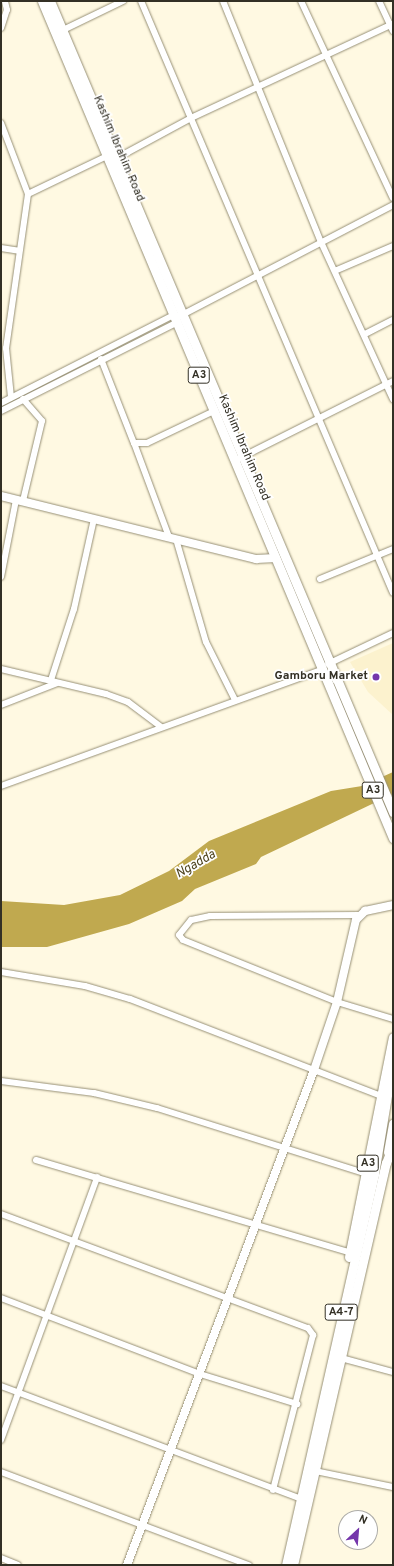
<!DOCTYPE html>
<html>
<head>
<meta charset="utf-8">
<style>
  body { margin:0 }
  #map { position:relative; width:394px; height:1566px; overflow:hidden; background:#fff9e2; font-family:Overpass,sans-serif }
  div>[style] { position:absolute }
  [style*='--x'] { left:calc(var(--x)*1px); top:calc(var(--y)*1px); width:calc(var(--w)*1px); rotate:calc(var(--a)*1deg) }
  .built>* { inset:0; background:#fcf2ce }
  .water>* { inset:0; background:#c0a94f }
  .roads { filter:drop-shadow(0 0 1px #979076) drop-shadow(0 0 1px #979076) }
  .minor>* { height:6px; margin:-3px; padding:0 3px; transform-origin:3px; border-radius:3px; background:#fff }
  .major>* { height:8px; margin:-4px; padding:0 4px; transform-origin:4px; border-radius:4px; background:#fff }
  .highway>* { height:9px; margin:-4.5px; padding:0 4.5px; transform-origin:4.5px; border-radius:4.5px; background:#fff }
  .dots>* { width:11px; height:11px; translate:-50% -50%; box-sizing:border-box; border:2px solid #fff; border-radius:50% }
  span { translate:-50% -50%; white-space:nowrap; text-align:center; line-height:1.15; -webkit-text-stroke:3.5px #fff; paint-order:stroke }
  .shield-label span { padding:1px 3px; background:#fff; border:1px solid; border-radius:3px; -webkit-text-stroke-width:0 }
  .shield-label { font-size:11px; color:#333025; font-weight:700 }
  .street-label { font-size:12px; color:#333025 }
  .poi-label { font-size:12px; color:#333025; font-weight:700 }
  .right { translate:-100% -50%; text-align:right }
  .water-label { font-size:13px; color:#4c421c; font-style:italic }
  .frame { position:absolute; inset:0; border:2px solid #333025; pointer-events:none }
  .north { position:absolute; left:338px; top:1510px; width:40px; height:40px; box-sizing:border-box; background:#fff; border:1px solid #adaca8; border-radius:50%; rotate:26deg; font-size:11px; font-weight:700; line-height:16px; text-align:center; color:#333025 }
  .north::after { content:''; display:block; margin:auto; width:14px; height:18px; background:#7536ab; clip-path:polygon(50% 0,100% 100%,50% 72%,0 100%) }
</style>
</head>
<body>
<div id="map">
  <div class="built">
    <div style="clip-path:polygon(393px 643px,393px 715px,368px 692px,350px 662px)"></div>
  </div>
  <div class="water">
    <div style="clip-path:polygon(393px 772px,393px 794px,261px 857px,256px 864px,195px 889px,182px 901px,129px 924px,47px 947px,1px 947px,1px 901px,64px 905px,120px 895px,169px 871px,209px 841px,331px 791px,362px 786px)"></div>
  </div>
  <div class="roads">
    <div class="minor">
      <div style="--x:141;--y:1;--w:643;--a:66.94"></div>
      <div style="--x:223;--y:1;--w:260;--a:67.9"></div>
      <div style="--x:321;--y:242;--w:173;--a:65.4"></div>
      <div style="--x:301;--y:1;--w:217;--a:65"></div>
      <div style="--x:379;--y:1;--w:33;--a:65"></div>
      <div style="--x:1;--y:28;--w:19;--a:-72"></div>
      <div style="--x:7;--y:10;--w:9;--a:-103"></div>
      <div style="--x:63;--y:30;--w:67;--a:-25.8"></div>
      <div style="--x:1;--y:123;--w:76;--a:69.2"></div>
      <div style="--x:28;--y:194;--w:156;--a:98.1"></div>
      <div style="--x:6;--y:348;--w:49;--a:84.2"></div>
      <div style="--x:117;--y:158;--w:84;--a:-28.4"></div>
      <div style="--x:191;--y:118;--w:223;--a:-25"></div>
      <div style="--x:28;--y:194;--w:88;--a:-25.7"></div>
      <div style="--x:1;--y:248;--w:18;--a:9"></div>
      <div style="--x:337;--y:270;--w:61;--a:-23.2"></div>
      <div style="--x:180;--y:316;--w:240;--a:-27.5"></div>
      <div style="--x:365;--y:334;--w:31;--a:-27"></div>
      <div style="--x:101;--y:359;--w:90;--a:68.6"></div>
      <div style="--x:23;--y:399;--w:29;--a:49"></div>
      <div style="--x:42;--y:421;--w:82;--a:103.4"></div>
      <div style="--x:1;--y:403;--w:194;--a:-27"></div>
      <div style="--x:1;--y:411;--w:198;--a:-26.7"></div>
      <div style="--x:240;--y:458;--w:171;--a:-26.7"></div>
      <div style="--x:169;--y:537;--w:100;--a:-110.4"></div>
      <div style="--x:134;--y:443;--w:13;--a:0"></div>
      <div style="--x:147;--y:443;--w:74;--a:-25.5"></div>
      <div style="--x:176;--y:539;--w:107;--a:73.8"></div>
      <div style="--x:206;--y:642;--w:65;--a:63.4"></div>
      <div style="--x:1;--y:577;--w:78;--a:-79"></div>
      <div style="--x:320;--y:579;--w:79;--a:-22.3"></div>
      <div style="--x:328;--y:664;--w:72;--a:-25.5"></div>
      <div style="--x:1;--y:669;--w:108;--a:13.4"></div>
      <div style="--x:106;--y:694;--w:23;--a:20"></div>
      <div style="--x:128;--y:702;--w:41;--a:37.1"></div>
      <div style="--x:51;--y:680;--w:75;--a:-72.1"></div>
      <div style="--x:74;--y:609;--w:92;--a:-77.5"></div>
      <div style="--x:1;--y:705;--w:60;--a:-21.4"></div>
      <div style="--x:1;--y:786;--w:341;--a:-19.9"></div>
      <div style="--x:360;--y:915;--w:150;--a:179.6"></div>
      <div style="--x:210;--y:916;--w:19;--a:168"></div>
      <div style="--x:191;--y:920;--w:19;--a:129"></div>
      <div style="--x:179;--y:935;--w:6;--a:51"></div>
      <div style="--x:183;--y:940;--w:166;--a:21.9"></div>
      <div style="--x:337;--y:1002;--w:59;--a:16.9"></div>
      <div style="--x:1;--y:972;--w:85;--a:9.5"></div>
      <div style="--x:85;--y:986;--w:47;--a:16.1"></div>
      <div style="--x:130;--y:999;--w:267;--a:21.1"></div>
      <div style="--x:1;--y:1081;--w:94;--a:7.4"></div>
      <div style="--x:94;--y:1093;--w:65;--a:13.4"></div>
      <div style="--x:157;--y:1108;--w:220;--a:17.4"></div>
      <div style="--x:36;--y:1160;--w:326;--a:16.4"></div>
      <div style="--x:1;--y:1214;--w:327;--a:20.4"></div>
      <div style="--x:308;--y:1328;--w:9;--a:54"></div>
      <div style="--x:313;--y:1335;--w:160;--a:104.5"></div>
      <div style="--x:1;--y:1298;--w:213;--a:20.9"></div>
      <div style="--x:200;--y:1374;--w:102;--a:17.2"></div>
      <div style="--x:341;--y:1358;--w:54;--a:15.1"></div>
      <div style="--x:1;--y:1386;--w:321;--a:20.6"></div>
      <div style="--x:1;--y:1440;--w:280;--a:-69.9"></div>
      <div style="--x:315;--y:1471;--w:80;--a:11.6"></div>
      <div style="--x:1;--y:1472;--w:265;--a:20.6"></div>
      <div style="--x:1;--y:1558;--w:18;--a:22"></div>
    </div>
    <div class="major">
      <div style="--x:1;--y:496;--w:263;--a:13.9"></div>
      <div style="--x:256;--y:559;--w:20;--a:-3"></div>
      <div style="--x:127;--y:1565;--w:529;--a:-69.3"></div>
      <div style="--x:314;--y:1070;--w:72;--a:-71.3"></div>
      <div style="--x:337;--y:1002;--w:84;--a:-77"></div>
      <div style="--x:356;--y:920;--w:13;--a:-45"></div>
      <div style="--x:365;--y:911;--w:29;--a:-12"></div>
    </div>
    <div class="highway">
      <div style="--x:42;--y:1;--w:908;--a:67.25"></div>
      <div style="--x:50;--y:1;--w:881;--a:67.07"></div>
      <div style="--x:388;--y:1152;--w:29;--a:-80"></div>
      <div style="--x:349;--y:1257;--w:224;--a:-78.7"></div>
      <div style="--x:286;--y:1565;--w:401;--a:-77.3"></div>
      <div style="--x:374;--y:1174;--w:117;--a:-80.6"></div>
      <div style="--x:293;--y:1565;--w:413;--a:-77"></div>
      <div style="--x:386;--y:1163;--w:19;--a:-69"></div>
    </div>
  </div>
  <div class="dots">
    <div style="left:376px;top:677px;background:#7536ab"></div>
  </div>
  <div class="shield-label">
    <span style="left:199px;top:375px">A3</span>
    <span style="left:373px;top:790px">A3</span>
    <span style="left:368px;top:1163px">A3</span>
    <span style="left:341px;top:1312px">A4-7</span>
  </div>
  <div class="street-label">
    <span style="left:118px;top:149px;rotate:67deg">Kashim Ibrahim Road</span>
    <span style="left:243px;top:448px;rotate:67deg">Kashim Ibrahim Road</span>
  </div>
  <div class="poi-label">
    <span class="right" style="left:368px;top:677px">Gamboru Market</span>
  </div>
  <div class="water-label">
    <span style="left:196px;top:865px;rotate:-30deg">Ngadda</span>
  </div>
  <div class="frame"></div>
  <div class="north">N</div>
</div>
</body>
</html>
